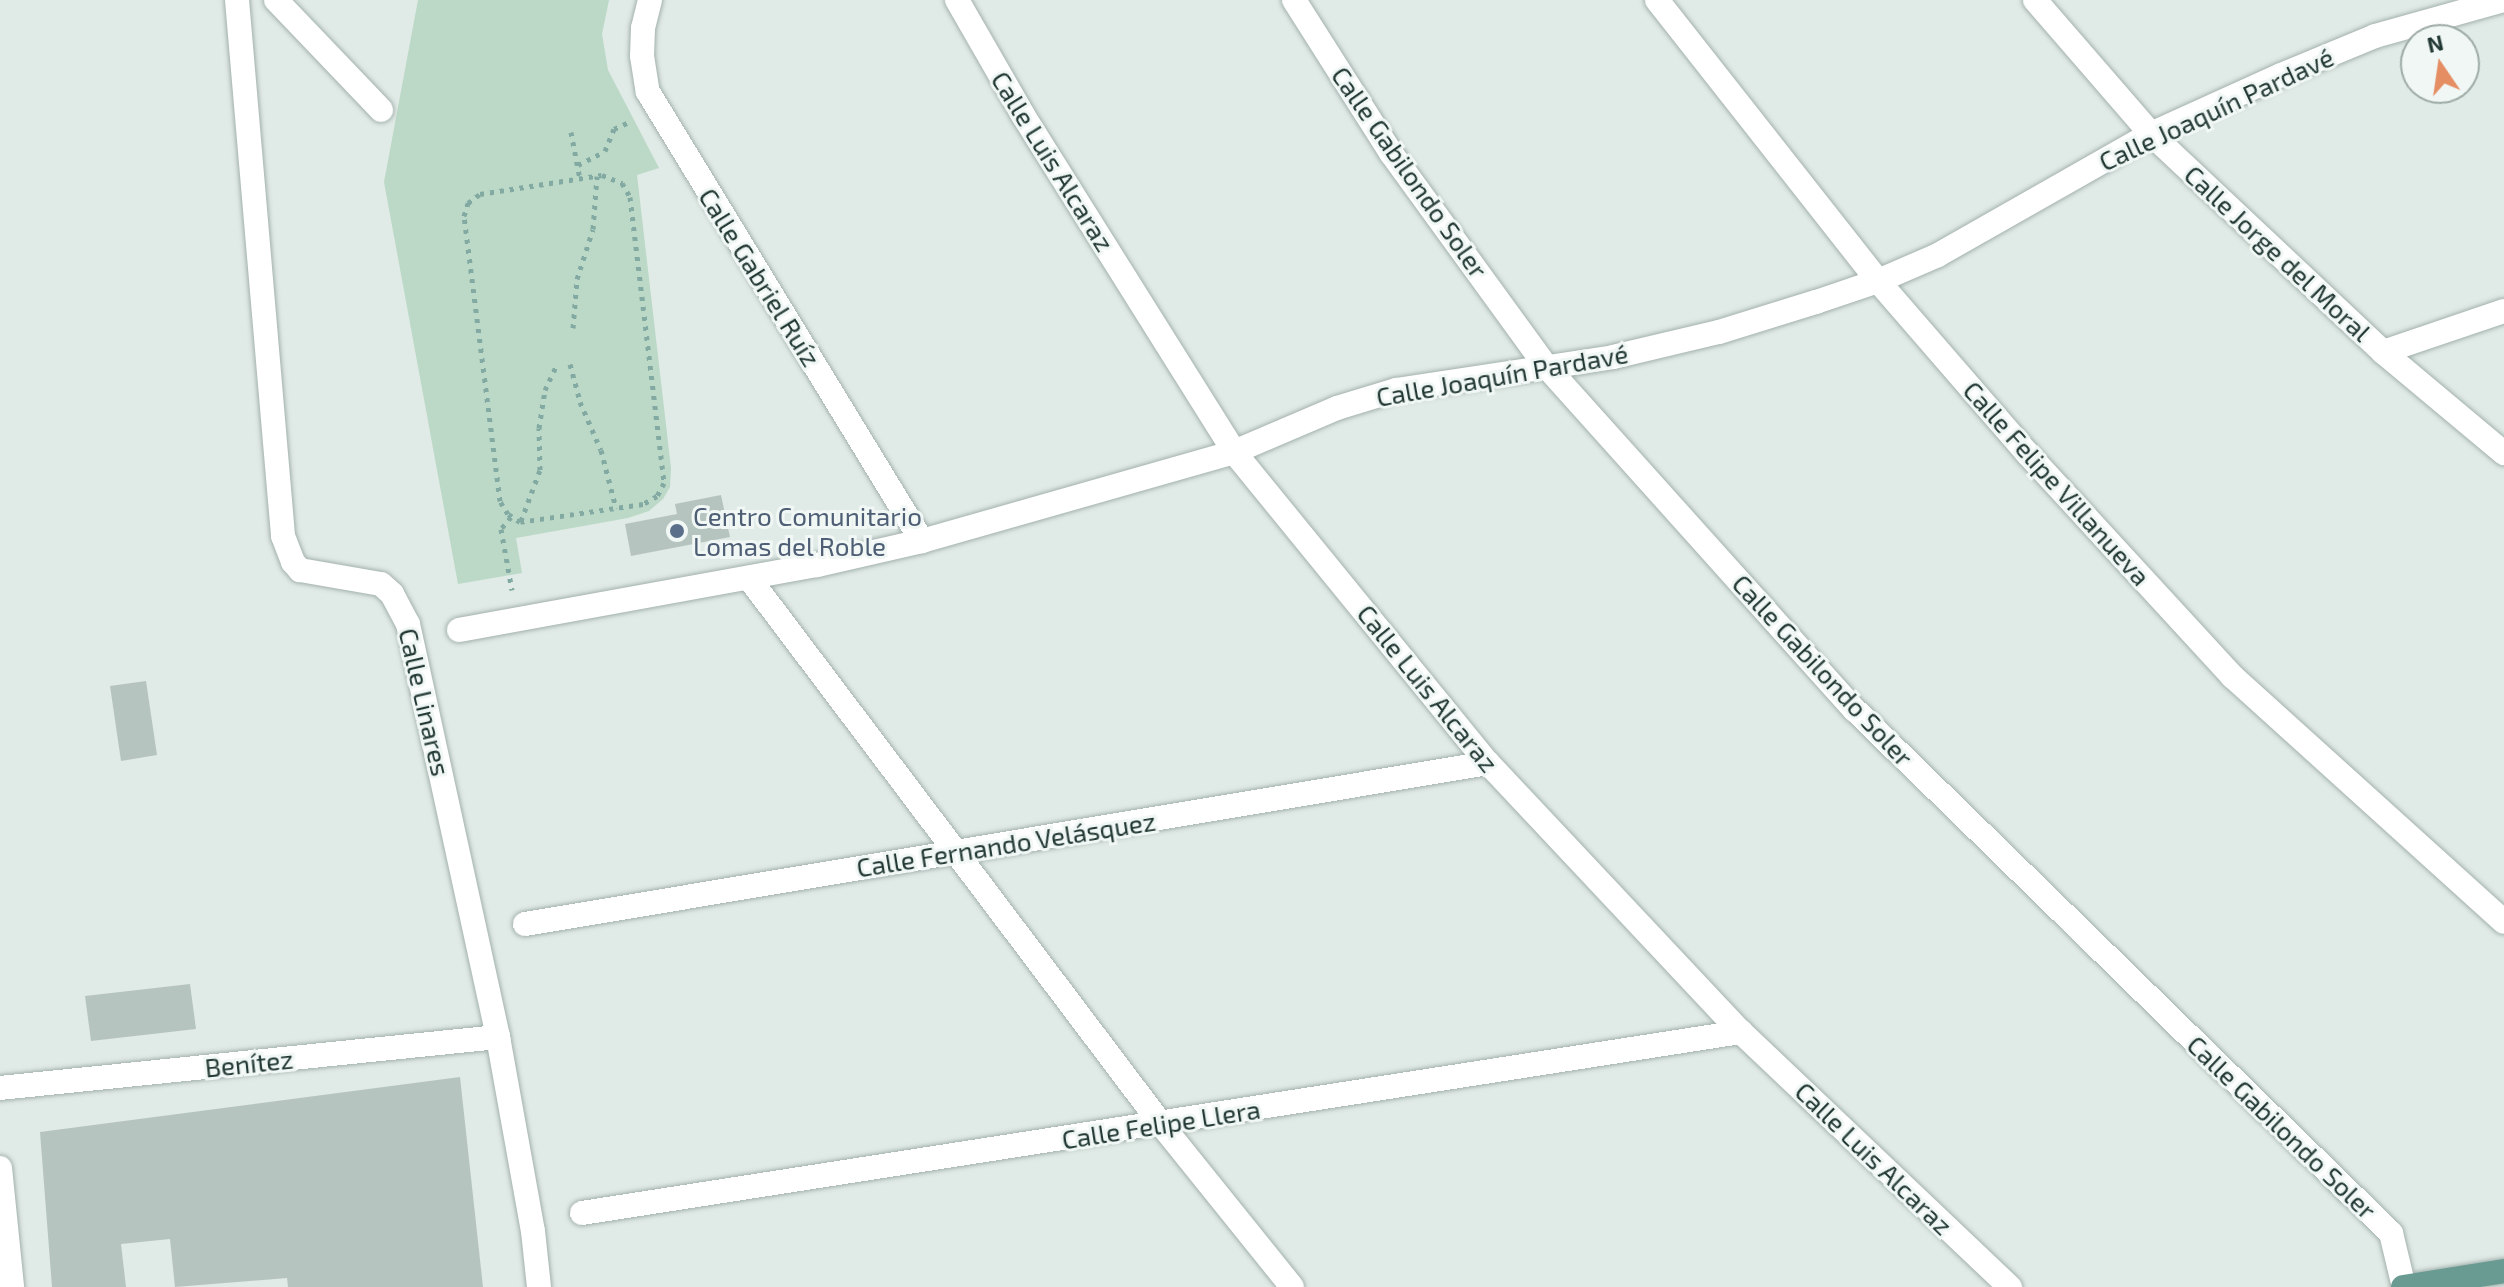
<!DOCTYPE html>
<html>
<head>
<meta charset="utf-8">
<style>
  body { margin:0 }
  #map { position:relative; width:2504px; height:1287px; overflow:hidden; background:#e0eae6; font-family:"Exo 2",sans-serif }
  div>[style] { position:absolute }
  [style*='--x'] { left:calc(var(--x)*1px); top:calc(var(--y)*1px); width:calc(var(--w)*1px); rotate:calc(var(--a)*1deg) }
  .green>* { inset:0; background:#bbd9c6 }
  .building>* { inset:0; background:#b6c4bf }
  .path>* { height:5px; margin-top:-2.5px; transform-origin:0; background:repeating-linear-gradient(90deg,#83aaa2 0 4px,transparent 0 10px) }
  .roads { filter:drop-shadow(0 0 2px #a3b1ad) drop-shadow(0 0 2px #a3b1ad) }
  .minor>* { height:24px; margin:-12px; padding:0 12px; transform-origin:12px; border-radius:12px; background:#fff }
  .major>* { height:24px; margin:-12px; padding:0 12px; transform-origin:12px; border-radius:12px; background:#699b93 }
  .dots>* { width:22px; height:22px; translate:-50% -50%; box-sizing:border-box; border:4px solid #f0f7f4; border-radius:50% }
  span { translate:-50% -50%; white-space:nowrap; text-align:center; line-height:1.15; -webkit-text-stroke:6px #f0f7f4; paint-order:stroke }
  .street-label { font-size:26px; color:#223834 }
  .service-label { font-size:26px; color:#4e5e75 }
  .left { translate:0 -50%; text-align:left }
  .north { position:absolute; left:2400px; top:24px; width:80px; height:80px; box-sizing:border-box; background:#f0f7f4; border:2px solid #9eaba7; border-radius:50%; rotate:347deg; font-size:22px; font-weight:700; line-height:32px; text-align:center; color:#223834 }
  .north::after { content:''; display:block; margin:auto; width:28px; height:36px; background:#e58e63; clip-path:polygon(50% 0,100% 100%,50% 72%,0 100%) }
</style>
</head>
<body>
<div id="map">
  <div class="green">
    <div style="clip-path:polygon(418px 0,609px 0,602px 34px,608px 70px,659px 168px,637px 175px,671px 468px,670px 487px,663px 499px,649px 511px,628px 518px,516px 538px,522px 573px,458px 584px,384px 182px)"></div>
  </div>
  <div class="building">
    <div style="clip-path:polygon(721px 495px,730px 537px,631px 556px,625px 524px,677px 514px,675px 504px)"></div>
    <div style="clip-path:polygon(146px 681px,157px 755px,121px 761px,110px 686px)"></div>
    <div style="clip-path:polygon(190px 984px,196px 1029px,91px 1041px,85px 996px)"></div>
    <div style="clip-path:polygon(460px 1077px,483px 1287px,288px 1287px,287px 1278px,175px 1287px,170px 1239px,121px 1244px,126px 1287px,52px 1287px,40px 1132px)"></div>
  </div>
  <div class="path">
    <div style="--x:571;--y:132;--w:48;--a:79.2"></div>
    <div style="--x:578;--y:165;--w:30;--a:-27"></div>
    <div style="--x:605;--y:151;--w:24;--a:-68"></div>
    <div style="--x:614;--y:129;--w:19;--a:-25"></div>
    <div style="--x:602;--y:175;--w:22;--a:22"></div>
    <div style="--x:622;--y:183;--w:16;--a:60"></div>
    <div style="--x:630;--y:197;--w:288;--a:83.2"></div>
    <div style="--x:664;--y:483;--w:15;--a:118"></div>
    <div style="--x:657;--y:496;--w:16;--a:150"></div>
    <div style="--x:643;--y:504;--w:124;--a:171.7"></div>
    <div style="--x:520;--y:522;--w:14;--a:-146"></div>
    <div style="--x:508;--y:514;--w:15;--a:-122"></div>
    <div style="--x:500;--y:501;--w:287;--a:-97.2"></div>
    <div style="--x:464;--y:216;--w:14;--a:-73"></div>
    <div style="--x:468;--y:203;--w:15;--a:-37"></div>
    <div style="--x:480;--y:194;--w:123;--a:-8.9"></div>
    <div style="--x:573;--y:328;--w:49;--a:-85.3"></div>
    <div style="--x:577;--y:279;--w:52;--a:-72.3"></div>
    <div style="--x:593;--y:229;--w:53;--a:-85.7"></div>
    <div style="--x:570;--y:364;--w:39;--a:75"></div>
    <div style="--x:580;--y:402;--w:52;--a:66.4"></div>
    <div style="--x:601;--y:450;--w:60;--a:75.5"></div>
    <div style="--x:511;--y:517;--w:16;--a:130"></div>
    <div style="--x:501;--y:529;--w:62;--a:79.8"></div>
    <div style="--x:521;--y:521;--w:54;--a:-69.6"></div>
    <div style="--x:540;--y:470;--w:42;--a:-91.4"></div>
    <div style="--x:539;--y:428;--w:38;--a:-81"></div>
    <div style="--x:545;--y:390;--w:29;--a:-65"></div>
  </div>
  <div class="roads">
    <div class="minor">
      <div style="--x:237;--y:0;--w:538;--a:85.09"></div>
      <div style="--x:283;--y:536;--w:28;--a:69"></div>
      <div style="--x:293;--y:562;--w:11;--a:49"></div>
      <div style="--x:300;--y:570;--w:82;--a:9.8"></div>
      <div style="--x:381;--y:584;--w:15;--a:42"></div>
      <div style="--x:392;--y:594;--w:34;--a:62"></div>
      <div style="--x:408;--y:624;--w:423;--a:77.7"></div>
      <div style="--x:498;--y:1037;--w:197;--a:79.8"></div>
      <div style="--x:533;--y:1231;--w:56;--a:83.9"></div>
      <div style="--x:276;--y:0;--w:152;--a:46.3"></div>
      <div style="--x:650;--y:0;--w:29;--a:104"></div>
      <div style="--x:643;--y:28;--w:28;--a:92"></div>
      <div style="--x:642;--y:56;--w:36;--a:81"></div>
      <div style="--x:648;--y:92;--w:526;--a:58.61"></div>
      <div style="--x:957;--y:0;--w:133;--a:60.1"></div>
      <div style="--x:1023;--y:115;--w:398;--a:57.9"></div>
      <div style="--x:1234;--y:452;--w:402;--a:50.8"></div>
      <div style="--x:1488;--y:763;--w:369;--a:46.8"></div>
      <div style="--x:1741;--y:1032;--w:371;--a:43.5"></div>
      <div style="--x:1294;--y:0;--w:181;--a:57.6"></div>
      <div style="--x:1391;--y:153;--w:262;--a:54"></div>
      <div style="--x:1545;--y:365;--w:464;--a:48.1"></div>
      <div style="--x:1855;--y:710;--w:749;--a:44.3"></div>
      <div style="--x:2391;--y:1233;--w:56;--a:76.5"></div>
      <div style="--x:1657;--y:0;--w:357;--a:51.8"></div>
      <div style="--x:1878;--y:281;--w:228;--a:49.1"></div>
      <div style="--x:2027;--y:453;--w:304;--a:47.4"></div>
      <div style="--x:2233;--y:677;--w:365;--a:42.1"></div>
      <div style="--x:2035;--y:0;--w:177;--a:49.1"></div>
      <div style="--x:2151;--y:134;--w:318;--a:43.2"></div>
      <div style="--x:2383;--y:352;--w:158;--a:39.9"></div>
      <div style="--x:2383;--y:352;--w:128;--a:-18.7"></div>
      <div style="--x:749;--y:578;--w:684;--a:52.96"></div>
      <div style="--x:1161;--y:1124;--w:209;--a:51.2"></div>
      <div style="--x:459;--y:630;--w:364;--a:-10.3"></div>
      <div style="--x:817;--y:565;--w:108;--a:-12.9"></div>
      <div style="--x:922;--y:541;--w:324;--a:-15.9"></div>
      <div style="--x:1234;--y:452;--w:112;--a:-23.1"></div>
      <div style="--x:1337;--y:408;--w:62;--a:-17"></div>
      <div style="--x:1396;--y:390;--w:219;--a:-8.6"></div>
      <div style="--x:1613;--y:357;--w:109;--a:-13.3"></div>
      <div style="--x:1719;--y:332;--w:102;--a:-17.2"></div>
      <div style="--x:1816;--y:302;--w:65;--a:-18.7"></div>
      <div style="--x:1878;--y:281;--w:65;--a:-23.4"></div>
      <div style="--x:1938;--y:255;--w:245;--a:-29.6"></div>
      <div style="--x:2151;--y:134;--w:143;--a:-24.4"></div>
      <div style="--x:2281;--y:75;--w:102;--a:-22.5"></div>
      <div style="--x:2375;--y:36;--w:134;--a:-15.6"></div>
      <div style="--x:525;--y:924;--w:976;--a:-9.49"></div>
      <div style="--x:0;--y:1088;--w:501;--a:-5.85"></div>
      <div style="--x:0;--y:1168;--w:120;--a:84.2"></div>
      <div style="--x:582;--y:1213;--w:1173;--a:-8.88"></div>
    </div>
    <div class="major">
      <div style="--x:2403;--y:1287;--w:102;--a:-9"></div>
    </div>
  </div>
  <div class="dots">
    <div style="left:677px;top:531px;background:#5c6f8a"></div>
  </div>
  <div class="street-label">
    <span style="left:2216px;top:109px;rotate:-25deg">Calle Joaquín Pardavé</span>
    <span style="left:1053px;top:161px;rotate:58deg">Calle Luis Alcaraz</span>
    <span style="left:1410px;top:172px;rotate:55deg">Calle Gabilondo Soler</span>
    <span style="left:2278px;top:253px;rotate:43deg">Calle Jorge del Moral</span>
    <span style="left:760px;top:277px;rotate:58deg">Calle Gabriel Ruíz</span>
    <span style="left:1502px;top:375px;rotate:-10deg">Calle Joaquín Pardavé</span>
    <span style="left:2057px;top:483px;rotate:48deg">Calle Felipe Villanueva</span>
    <span style="left:1823px;top:670px;rotate:47deg">Calle Gabilondo Soler</span>
    <span style="left:1428px;top:688px;rotate:51deg">Calle Luis Alcaraz</span>
    <span style="left:425px;top:702px;rotate:77deg">Calle Linares</span>
    <span style="left:1006px;top:844px;rotate:-9deg">Calle Fernando Velásquez</span>
    <span style="left:249px;top:1063px;rotate:-6deg">Benítez</span>
    <span style="left:1161px;top:1124px;rotate:-9deg">Calle Felipe Llera</span>
    <span style="left:2282px;top:1127px;rotate:44deg">Calle Gabilondo Soler</span>
    <span style="left:1874px;top:1158px;rotate:44deg">Calle Luis Alcaraz</span>
  </div>
  <div class="service-label">
    <span class="left" style="left:693px;top:531px">Centro Comunitario<br>Lomas del Roble</span>
  </div>
  <div class="north">N</div>
</div>
</body>
</html>
